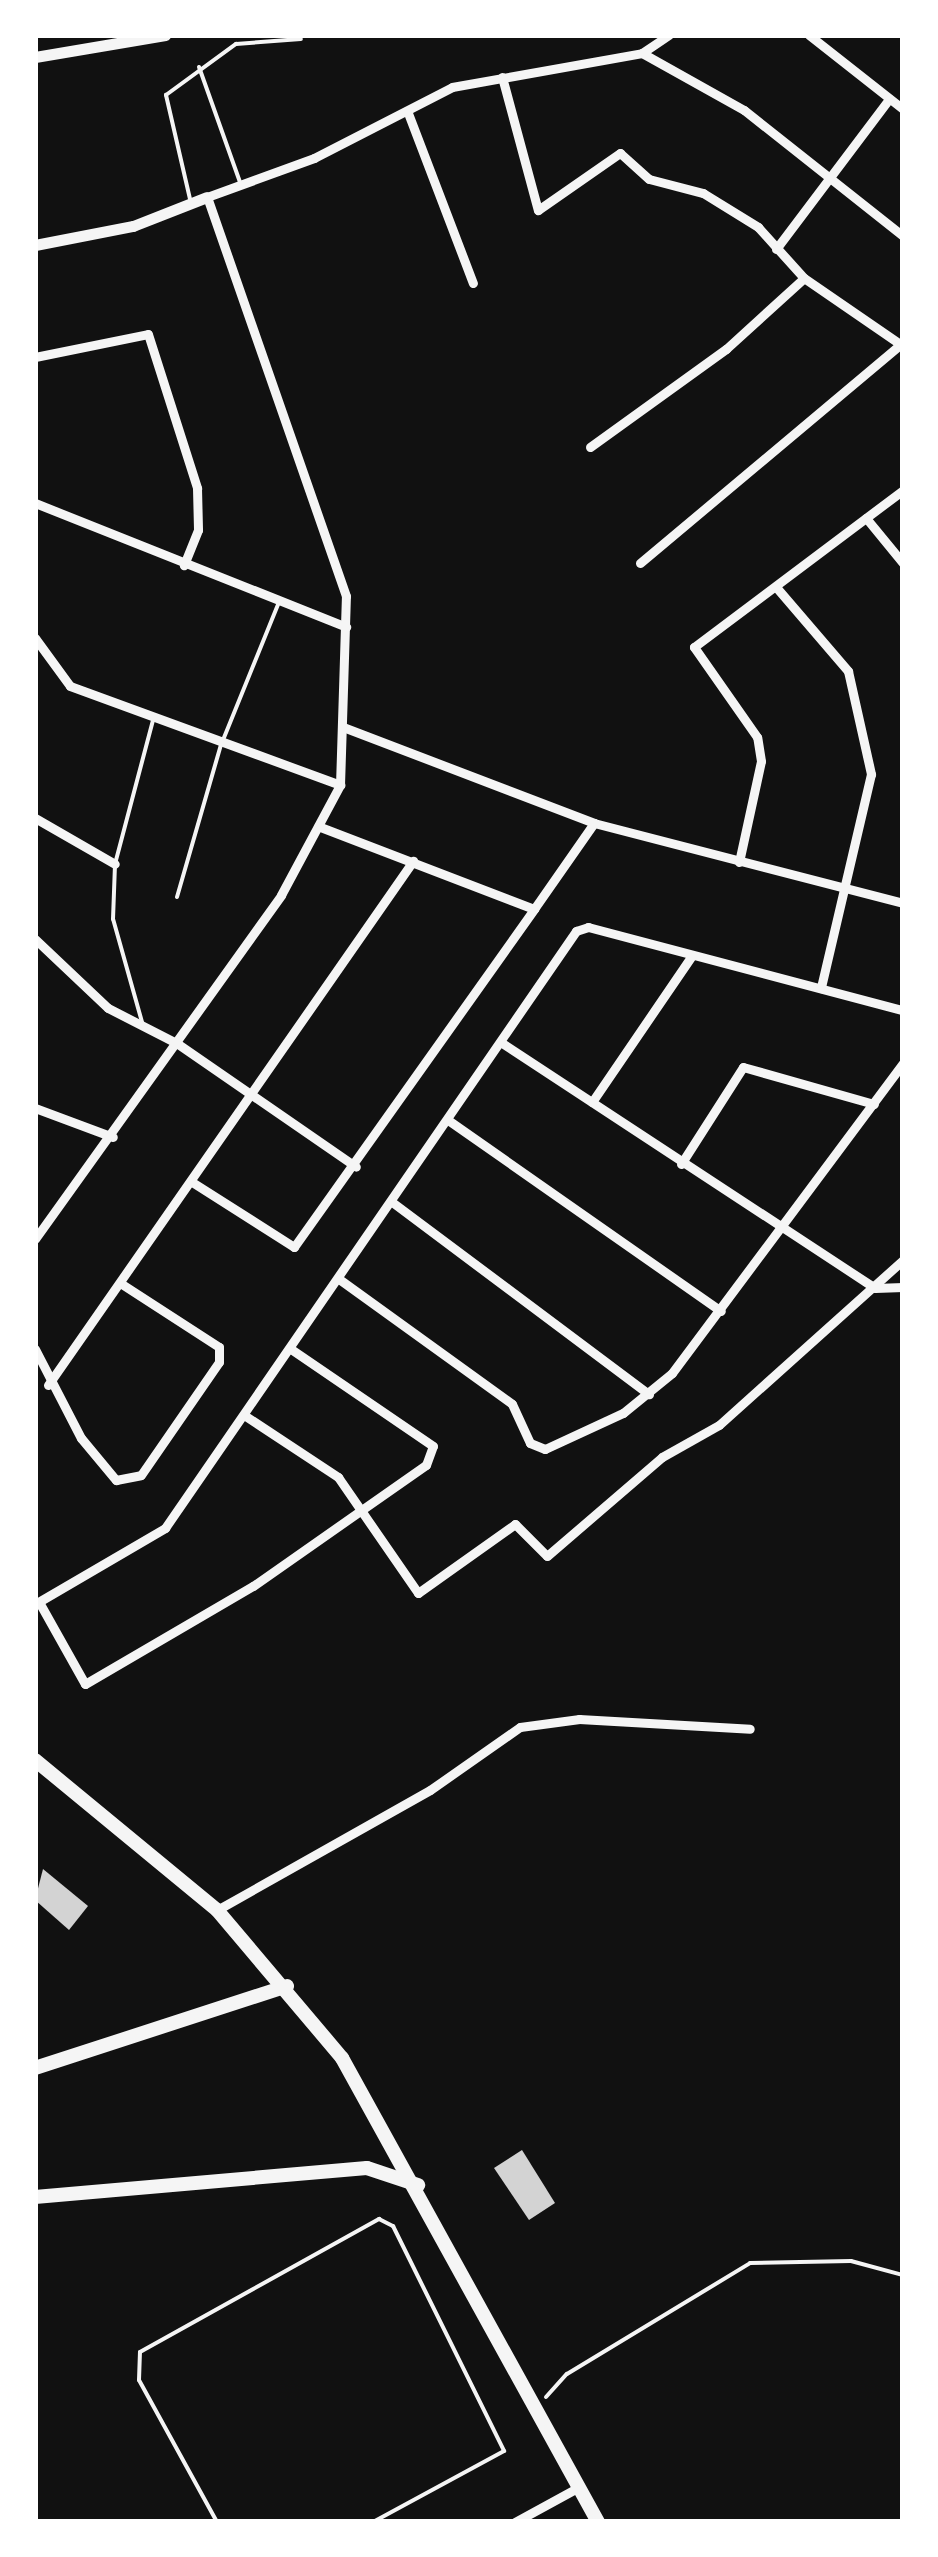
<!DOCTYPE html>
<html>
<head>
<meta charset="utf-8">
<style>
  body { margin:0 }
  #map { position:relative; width:938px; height:2557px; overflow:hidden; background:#111; font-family:Figtree,sans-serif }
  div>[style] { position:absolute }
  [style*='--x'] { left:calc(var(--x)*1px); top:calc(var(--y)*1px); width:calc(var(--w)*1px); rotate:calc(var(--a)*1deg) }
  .building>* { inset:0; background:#d3d3d3 }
  .path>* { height:4px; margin:-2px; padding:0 2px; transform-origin:2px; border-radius:2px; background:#f5f5f5 }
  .service>* { height:4px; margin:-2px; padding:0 2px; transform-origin:2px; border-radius:2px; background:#f5f5f5 }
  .minor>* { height:9px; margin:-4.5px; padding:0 4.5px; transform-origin:4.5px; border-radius:4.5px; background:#f5f5f5 }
  .tertiary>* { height:11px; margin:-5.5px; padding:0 5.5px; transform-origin:5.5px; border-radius:5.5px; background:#f5f5f5 }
  .primary>* { height:14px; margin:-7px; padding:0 7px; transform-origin:7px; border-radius:7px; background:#f5f5f5 }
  span { translate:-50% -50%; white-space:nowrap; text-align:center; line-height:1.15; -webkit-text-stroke:10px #fff; paint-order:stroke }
  .frame { position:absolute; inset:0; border:38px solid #fff; pointer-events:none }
</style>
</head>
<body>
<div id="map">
  <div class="building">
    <div style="clip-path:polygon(43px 1869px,88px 1906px,69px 1930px,35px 1900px)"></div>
    <div style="clip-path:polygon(522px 2150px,555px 2203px,529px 2220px,494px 2168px)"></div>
  </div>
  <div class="path">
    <div style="--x:546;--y:2397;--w:31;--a:-48"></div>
    <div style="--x:567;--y:2374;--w:214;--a:-31.2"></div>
    <div style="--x:750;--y:2263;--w:101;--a:-1.1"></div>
    <div style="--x:851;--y:2261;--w:54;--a:15.1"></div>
  </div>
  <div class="service">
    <div style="--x:199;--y:67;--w:125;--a:70.4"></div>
    <div style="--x:190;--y:199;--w:107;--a:-103"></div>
    <div style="--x:166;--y:95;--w:87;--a:-36.1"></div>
    <div style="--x:236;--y:44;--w:65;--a:-4.4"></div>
    <div style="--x:177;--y:897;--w:158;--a:-73.9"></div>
    <div style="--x:221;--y:745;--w:154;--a:-67.9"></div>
    <div style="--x:142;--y:1022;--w:107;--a:-105.7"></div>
    <div style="--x:113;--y:919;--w:55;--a:-87.9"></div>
    <div style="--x:115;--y:864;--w:149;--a:-75.2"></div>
    <div style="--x:217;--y:2522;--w:162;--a:-118.8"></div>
    <div style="--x:139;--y:2380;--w:28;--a:-88"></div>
    <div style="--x:140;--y:2352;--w:274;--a:-29.1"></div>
    <div style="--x:379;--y:2219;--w:16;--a:27"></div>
    <div style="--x:393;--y:2226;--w:251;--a:63.7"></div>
    <div style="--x:504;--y:2451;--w:149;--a:151.5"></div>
  </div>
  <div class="minor">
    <div style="--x:809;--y:35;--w:120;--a:38.2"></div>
    <div style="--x:642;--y:53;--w:117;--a:29.2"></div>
    <div style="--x:744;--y:110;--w:203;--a:38.4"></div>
    <div style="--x:502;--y:77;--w:138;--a:74.9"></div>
    <div style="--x:538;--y:210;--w:100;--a:-34.8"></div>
    <div style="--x:620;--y:153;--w:39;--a:42"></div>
    <div style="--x:649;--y:179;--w:56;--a:14.5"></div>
    <div style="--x:703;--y:193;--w:65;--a:31.7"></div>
    <div style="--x:758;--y:227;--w:69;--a:48"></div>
    <div style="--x:804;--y:278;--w:120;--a:34.5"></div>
    <div style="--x:408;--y:113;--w:182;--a:69.1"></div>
    <div style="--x:776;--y:249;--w:188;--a:-53"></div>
    <div style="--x:35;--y:357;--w:115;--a:-11.5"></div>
    <div style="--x:148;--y:334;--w:162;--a:72.3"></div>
    <div style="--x:197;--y:488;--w:42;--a:88.6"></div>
    <div style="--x:198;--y:530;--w:38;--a:112"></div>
    <div style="--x:590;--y:447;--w:168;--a:-35.8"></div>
    <div style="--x:726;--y:349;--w:105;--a:-42.3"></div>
    <div style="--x:35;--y:503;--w:335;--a:21.7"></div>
    <div style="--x:866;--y:518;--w:58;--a:50.6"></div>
    <div style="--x:640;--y:563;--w:341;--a:-40"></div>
    <div style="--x:776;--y:587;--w:111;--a:49.4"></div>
    <div style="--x:848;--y:671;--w:106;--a:77.4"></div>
    <div style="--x:871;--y:774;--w:220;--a:103.2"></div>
    <div style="--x:35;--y:638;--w:59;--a:53.9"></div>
    <div style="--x:70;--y:686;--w:288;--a:20.1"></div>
    <div style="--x:343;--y:727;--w:269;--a:20.9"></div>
    <div style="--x:594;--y:823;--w:319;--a:14.5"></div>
    <div style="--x:35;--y:818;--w:92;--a:29.9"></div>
    <div style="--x:739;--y:862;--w:103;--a:-77.7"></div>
    <div style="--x:761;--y:761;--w:24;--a:-99"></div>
    <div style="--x:757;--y:737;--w:110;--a:-125"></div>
    <div style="--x:694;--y:647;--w:261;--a:-36.9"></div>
    <div style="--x:534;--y:909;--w:105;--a:-55.1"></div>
    <div style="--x:35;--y:939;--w:100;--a:43.4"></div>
    <div style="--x:108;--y:1008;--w:79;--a:27.2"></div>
    <div style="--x:178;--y:1044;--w:216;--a:34.6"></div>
    <div style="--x:502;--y:1043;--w:446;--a:33.3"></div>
    <div style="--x:875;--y:1288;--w:28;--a:-2"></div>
    <div style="--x:592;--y:1102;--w:176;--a:-55.7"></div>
    <div style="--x:35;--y:1108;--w:83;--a:20.4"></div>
    <div style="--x:448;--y:1120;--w:333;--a:35"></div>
    <div style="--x:681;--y:1164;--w:115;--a:-57.4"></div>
    <div style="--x:743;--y:1067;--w:136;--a:15.8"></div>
    <div style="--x:192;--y:1182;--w:121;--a:32.5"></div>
    <div style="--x:294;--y:1247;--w:415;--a:-54.6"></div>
    <div style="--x:534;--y:909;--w:231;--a:-159"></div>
    <div style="--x:392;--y:1202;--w:321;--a:36.8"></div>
    <div style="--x:35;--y:1239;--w:423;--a:-54.4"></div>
    <div style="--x:281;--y:895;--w:125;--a:-61.8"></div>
    <div style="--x:340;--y:785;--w:189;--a:-88.2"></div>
    <div style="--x:346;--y:596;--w:423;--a:-109.2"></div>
    <div style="--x:207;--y:197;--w:114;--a:-20"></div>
    <div style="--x:314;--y:158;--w:155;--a:-27.2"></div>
    <div style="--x:452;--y:87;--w:193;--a:-10.1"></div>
    <div style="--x:642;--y:53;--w:32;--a:-34"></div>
    <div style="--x:339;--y:1279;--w:213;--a:35.8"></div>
    <div style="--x:512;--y:1404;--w:43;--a:65.2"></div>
    <div style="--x:530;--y:1443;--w:16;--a:22"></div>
    <div style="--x:545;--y:1449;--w:86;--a:-24.8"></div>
    <div style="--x:623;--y:1413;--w:63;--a:-39.2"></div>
    <div style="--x:672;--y:1373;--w:387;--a:-53.3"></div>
    <div style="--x:35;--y:1349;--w:100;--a:62.7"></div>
    <div style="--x:81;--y:1438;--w:55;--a:50.2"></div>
    <div style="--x:116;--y:1480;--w:25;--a:-11"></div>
    <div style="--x:141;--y:1475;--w:137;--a:-55.4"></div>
    <div style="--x:219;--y:1362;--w:15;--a:-90"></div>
    <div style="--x:219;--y:1347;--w:114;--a:-147.1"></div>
    <div style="--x:48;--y:1385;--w:639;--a:-55.14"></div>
    <div style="--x:244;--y:1415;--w:113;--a:33.4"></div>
    <div style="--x:338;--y:1477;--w:141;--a:55.4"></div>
    <div style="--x:418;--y:1593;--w:119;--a:-35.4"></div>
    <div style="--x:515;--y:1524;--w:45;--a:45"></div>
    <div style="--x:547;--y:1556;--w:152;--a:-40.7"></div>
    <div style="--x:662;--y:1457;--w:65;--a:-29.3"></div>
    <div style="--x:719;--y:1425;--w:247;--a:-41.9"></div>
    <div style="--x:39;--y:1602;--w:94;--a:60.7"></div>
    <div style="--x:85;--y:1684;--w:194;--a:-30.3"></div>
    <div style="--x:253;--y:1586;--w:211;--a:-35"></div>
    <div style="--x:426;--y:1465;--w:20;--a:-70"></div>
    <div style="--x:433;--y:1446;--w:172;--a:-145.7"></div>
    <div style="--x:35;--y:1604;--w:151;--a:-30.3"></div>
    <div style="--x:165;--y:1528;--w:725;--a:-55.45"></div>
    <div style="--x:576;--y:931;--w:13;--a:-18"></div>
    <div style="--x:588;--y:927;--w:326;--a:14.8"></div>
    <div style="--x:217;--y:1910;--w:244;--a:-29.4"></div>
    <div style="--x:430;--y:1790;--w:110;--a:-35"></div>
    <div style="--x:520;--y:1727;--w:60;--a:-7.7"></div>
    <div style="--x:579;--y:1719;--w:171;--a:3.3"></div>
    <div style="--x:515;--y:2522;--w:73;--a:-28.7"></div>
  </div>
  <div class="tertiary">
    <div style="--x:35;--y:57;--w:132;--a:-9.6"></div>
    <div style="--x:35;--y:245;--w:100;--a:-11"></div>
    <div style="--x:133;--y:226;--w:79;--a:-21.4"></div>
  </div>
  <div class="primary">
    <div style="--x:35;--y:1760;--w:236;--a:39.5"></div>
    <div style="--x:217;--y:1910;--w:194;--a:49.8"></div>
    <div style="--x:342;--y:2058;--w:530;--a:61.11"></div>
    <div style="--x:35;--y:2068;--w:265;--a:-18"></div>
    <div style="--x:35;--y:2197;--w:333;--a:-5"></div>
    <div style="--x:367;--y:2168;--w:54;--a:18.4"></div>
  </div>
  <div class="frame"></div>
</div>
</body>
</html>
